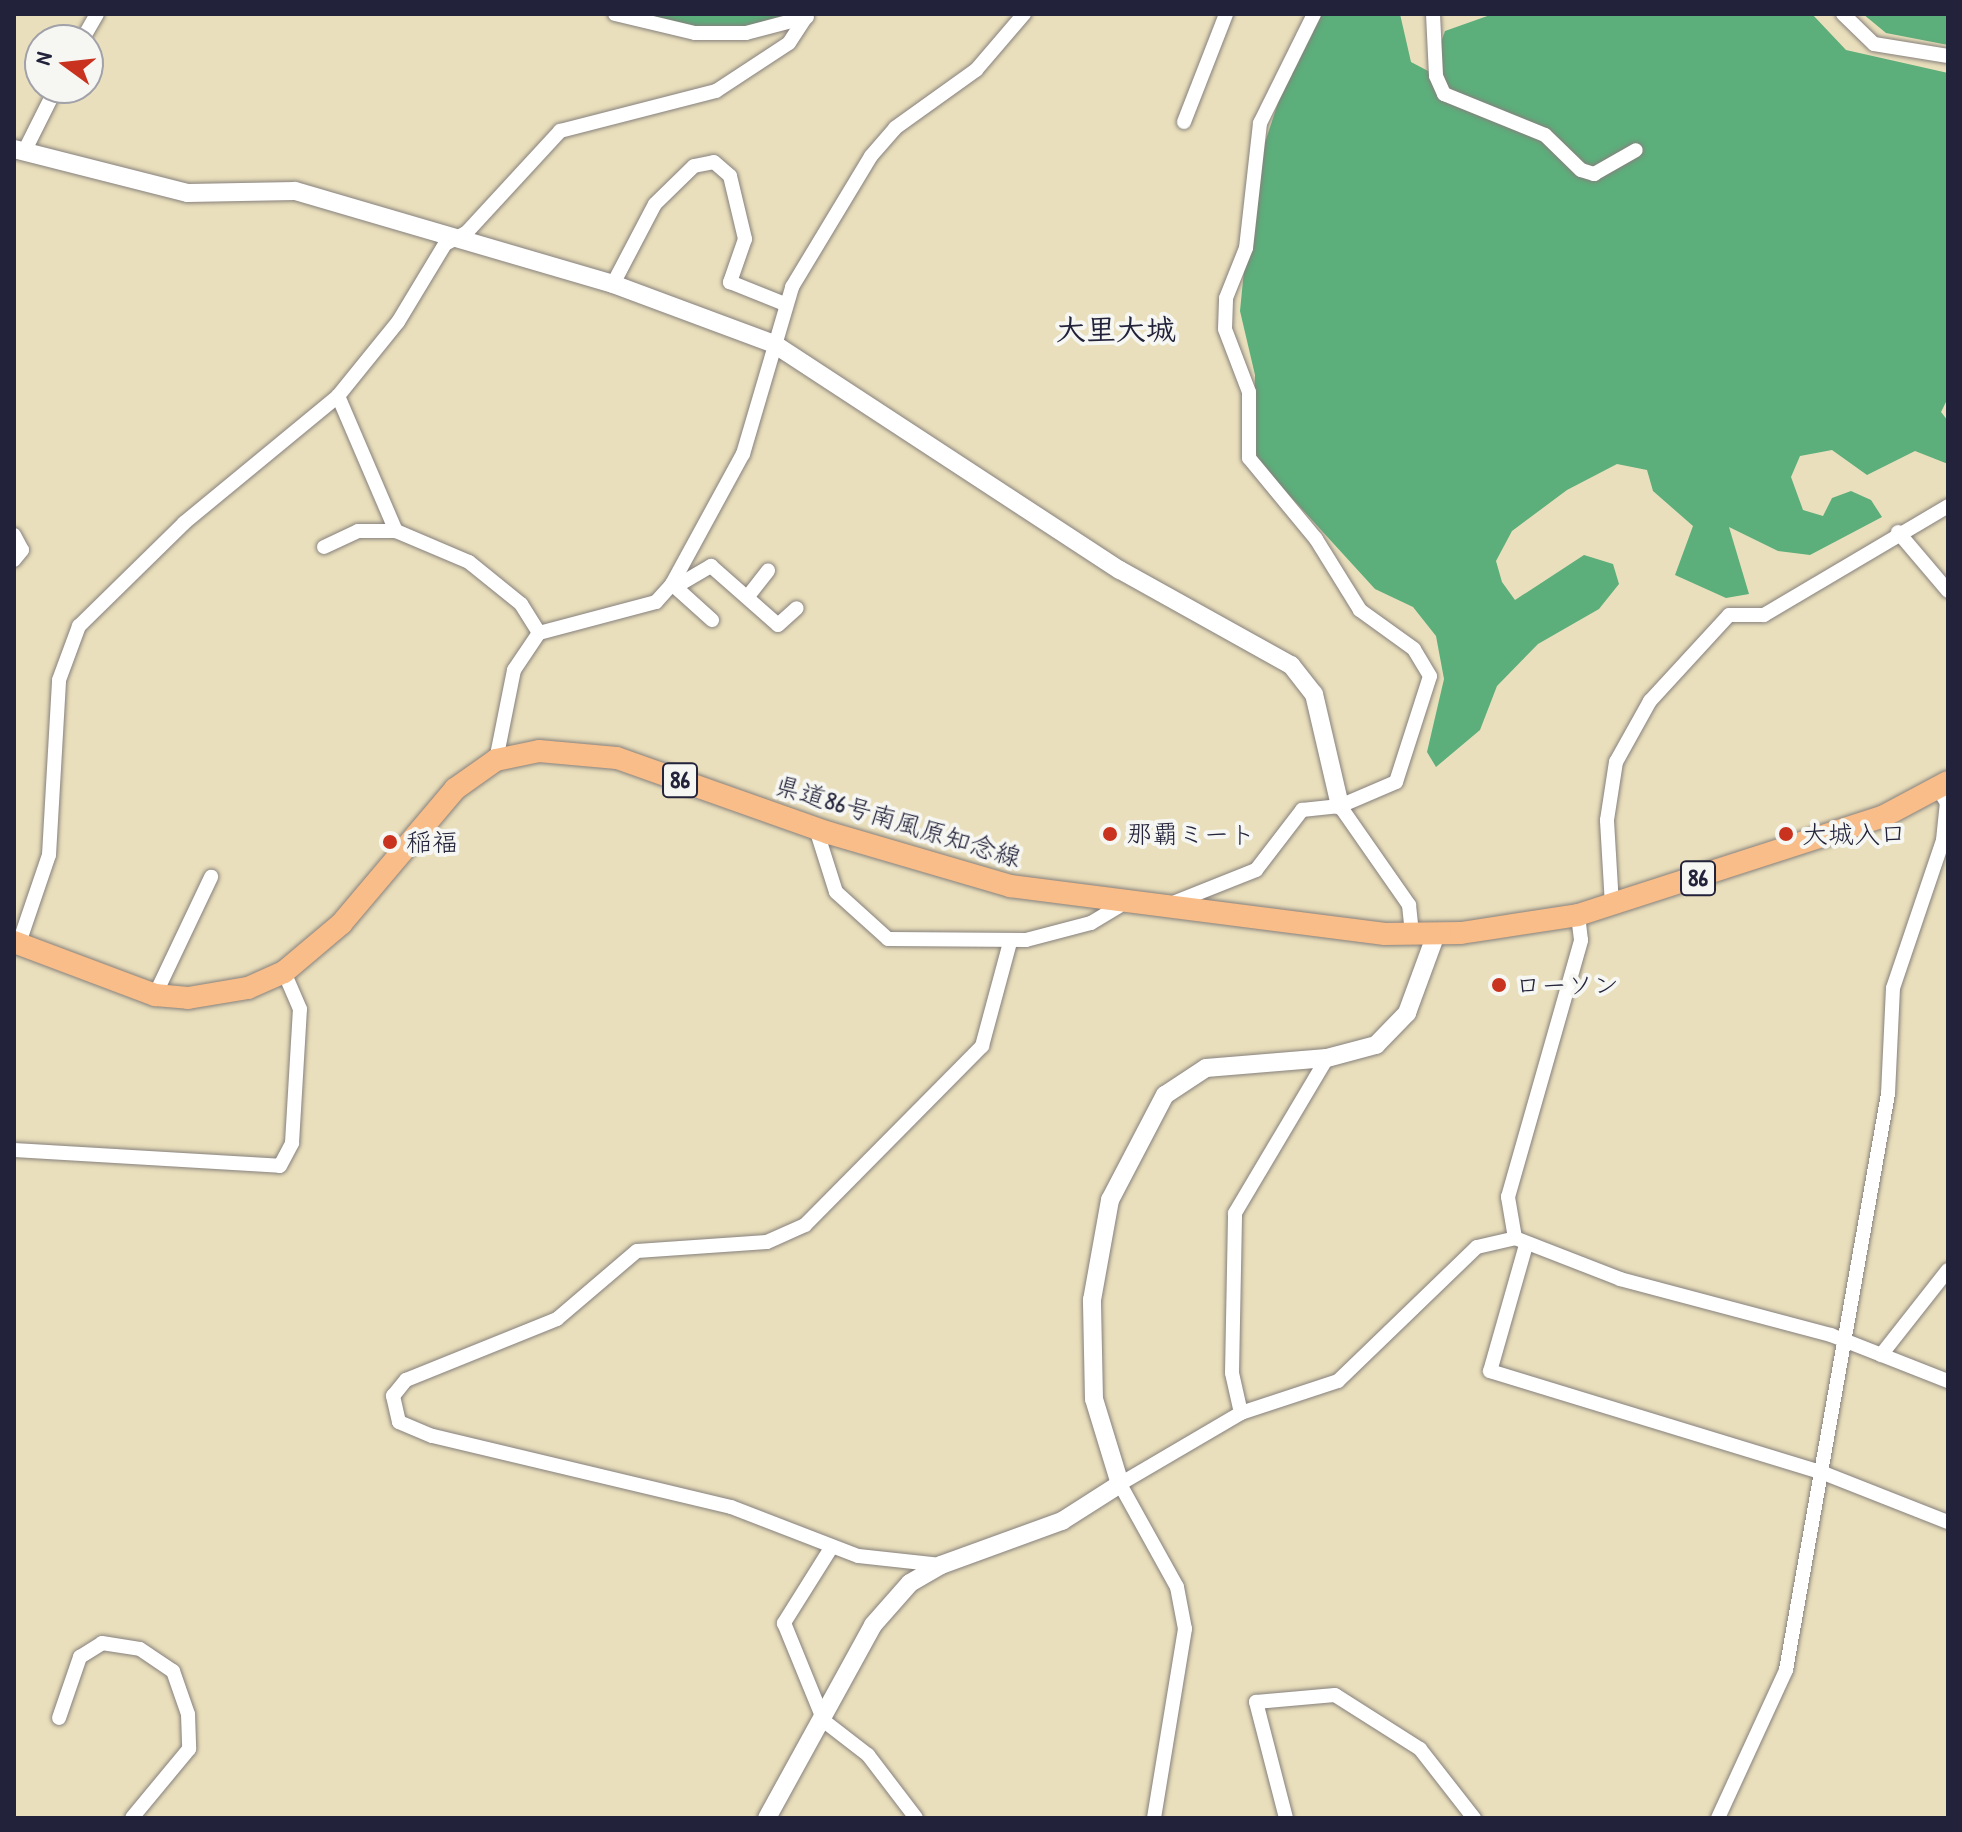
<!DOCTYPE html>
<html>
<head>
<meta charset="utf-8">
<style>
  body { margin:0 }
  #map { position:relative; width:1962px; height:1832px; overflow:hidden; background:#eadfbc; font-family:"Patrick Hand","Klee One",sans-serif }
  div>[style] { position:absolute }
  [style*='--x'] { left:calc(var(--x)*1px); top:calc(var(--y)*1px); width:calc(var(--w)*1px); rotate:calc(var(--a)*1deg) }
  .forest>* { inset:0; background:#5cae7b }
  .roads { filter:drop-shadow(0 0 2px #86807c) drop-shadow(0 0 2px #86807c) }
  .minor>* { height:14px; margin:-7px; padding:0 7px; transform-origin:7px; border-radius:7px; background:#fff }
  .tertiary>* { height:18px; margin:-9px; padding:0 9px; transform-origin:9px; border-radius:9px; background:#fff }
  .primary>* { height:22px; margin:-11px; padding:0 11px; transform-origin:11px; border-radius:11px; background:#f8bd88 }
  .dots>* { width:22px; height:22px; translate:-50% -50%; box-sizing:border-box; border:4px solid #f6f6f2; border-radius:50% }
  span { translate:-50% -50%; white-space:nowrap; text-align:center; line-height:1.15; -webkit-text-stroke:8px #f6f6f2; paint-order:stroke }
  .shield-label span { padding:2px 6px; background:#f6f6f2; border:2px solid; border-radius:6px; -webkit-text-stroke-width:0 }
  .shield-label { font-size:24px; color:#22223b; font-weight:700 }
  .street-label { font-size:26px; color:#22223b }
  .poi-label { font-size:26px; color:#22223b }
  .left { translate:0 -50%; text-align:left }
  .quarter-label { font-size:30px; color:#22223b; font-weight:700 }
  .frame { position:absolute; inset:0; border:16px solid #22223b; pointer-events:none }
  .north { position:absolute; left:24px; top:24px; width:80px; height:80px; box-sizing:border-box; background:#f6f6f2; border:2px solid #a1a1a9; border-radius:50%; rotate:285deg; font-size:22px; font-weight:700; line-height:32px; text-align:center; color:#22223b }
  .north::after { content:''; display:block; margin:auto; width:28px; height:36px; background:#c8321e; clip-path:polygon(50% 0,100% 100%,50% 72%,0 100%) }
</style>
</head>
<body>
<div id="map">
  <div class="forest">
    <div style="clip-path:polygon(634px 14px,788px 14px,746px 27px,680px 26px)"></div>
    <div style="clip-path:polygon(1319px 14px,1400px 14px,1411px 62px,1430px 72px,1445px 31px,1493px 14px,1812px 14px,1846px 50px,1948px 73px,1948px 398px,1941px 412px,1948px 421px,1948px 464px,1915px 451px,1867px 475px,1832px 450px,1800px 456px,1791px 477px,1803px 510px,1823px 516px,1832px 498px,1851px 491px,1871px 500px,1882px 517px,1810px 555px,1778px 551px,1729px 527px,1749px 594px,1726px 598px,1675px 575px,1693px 526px,1653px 491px,1647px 470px,1617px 464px,1567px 490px,1512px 531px,1496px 561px,1502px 582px,1515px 600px,1584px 555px,1613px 564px,1619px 584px,1599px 609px,1538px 644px,1497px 686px,1480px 730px,1436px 767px,1427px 752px,1444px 679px,1436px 636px,1413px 607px,1375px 589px,1258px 461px,1253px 440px,1255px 375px,1240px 311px,1253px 179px,1295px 51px)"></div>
    <div style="clip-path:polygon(1863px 14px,1948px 14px,1948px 45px,1886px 33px)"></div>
  </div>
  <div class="roads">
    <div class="minor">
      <div style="--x:615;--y:14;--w:82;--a:13.4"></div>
      <div style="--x:695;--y:33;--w:51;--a:0"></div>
      <div style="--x:746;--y:33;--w:63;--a:-14.7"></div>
      <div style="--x:1433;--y:14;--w:62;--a:87.2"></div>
      <div style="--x:1436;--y:76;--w:20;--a:66"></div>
      <div style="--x:1444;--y:94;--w:109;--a:22.1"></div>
      <div style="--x:1545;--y:135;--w:50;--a:44.2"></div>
      <div style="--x:1581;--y:170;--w:14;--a:17"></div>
      <div style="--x:1594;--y:174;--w:48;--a:-29.7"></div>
      <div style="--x:1843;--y:14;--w:43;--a:44.1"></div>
      <div style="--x:1874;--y:44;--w:75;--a:9.2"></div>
      <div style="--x:82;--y:40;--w:30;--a:-60"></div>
      <div style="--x:1184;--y:122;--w:116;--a:-68.7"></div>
      <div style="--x:24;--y:152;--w:72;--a:-63.4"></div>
      <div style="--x:613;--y:284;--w:90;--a:-62.3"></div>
      <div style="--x:655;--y:204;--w:54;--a:-44.3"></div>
      <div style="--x:694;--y:166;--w:20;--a:-11"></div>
      <div style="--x:714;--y:162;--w:21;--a:41"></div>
      <div style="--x:730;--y:176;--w:65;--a:76.6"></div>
      <div style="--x:745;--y:239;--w:46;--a:109.2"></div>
      <div style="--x:730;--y:282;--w:59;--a:21.8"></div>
      <div style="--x:338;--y:396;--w:147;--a:66.8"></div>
      <div style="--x:396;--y:531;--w:79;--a:23"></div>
      <div style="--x:469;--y:562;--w:67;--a:38.9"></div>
      <div style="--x:521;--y:604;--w:34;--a:58"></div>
      <div style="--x:1898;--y:532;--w:77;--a:49.7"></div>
      <div style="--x:14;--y:535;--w:17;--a:62"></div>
      <div style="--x:22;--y:550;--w:13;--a:129"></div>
      <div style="--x:324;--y:547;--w:38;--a:-25"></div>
      <div style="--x:358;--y:531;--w:38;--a:0"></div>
      <div style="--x:672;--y:584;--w:54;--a:42"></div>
      <div style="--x:675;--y:587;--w:42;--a:-30.3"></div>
      <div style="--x:711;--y:566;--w:89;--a:41.4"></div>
      <div style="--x:778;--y:625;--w:25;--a:-42"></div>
      <div style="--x:749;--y:595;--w:31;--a:-52"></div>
      <div style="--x:496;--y:760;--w:92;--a:-78.7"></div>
      <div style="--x:514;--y:670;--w:45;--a:-56"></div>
      <div style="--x:539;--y:633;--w:121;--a:-14.8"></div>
      <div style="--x:656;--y:602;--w:24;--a:-48"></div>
      <div style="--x:672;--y:584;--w:148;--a:-61.4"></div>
      <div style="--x:743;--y:454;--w:174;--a:-73.6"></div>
      <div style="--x:792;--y:287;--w:153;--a:-58.9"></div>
      <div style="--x:871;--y:156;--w:37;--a:-49"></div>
      <div style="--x:895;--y:128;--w:100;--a:-35.6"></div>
      <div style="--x:976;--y:70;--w:74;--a:-49.4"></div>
      <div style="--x:1340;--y:806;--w:121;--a:55.1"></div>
      <div style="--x:1409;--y:905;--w:29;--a:84"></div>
      <div style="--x:816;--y:829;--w:66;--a:72.4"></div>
      <div style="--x:836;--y:892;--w:70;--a:42.1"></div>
      <div style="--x:888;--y:939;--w:138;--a:0.4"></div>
      <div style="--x:1026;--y:940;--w:67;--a:-14.7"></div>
      <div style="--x:1091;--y:923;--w:33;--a:-31"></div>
      <div style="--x:1168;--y:905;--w:95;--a:-21.7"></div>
      <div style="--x:1256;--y:870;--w:76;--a:-52.5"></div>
      <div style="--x:1302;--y:810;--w:38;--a:-6"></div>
      <div style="--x:1340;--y:806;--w:61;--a:-23.2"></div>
      <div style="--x:1396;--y:782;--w:111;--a:-72.2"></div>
      <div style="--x:1430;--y:676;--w:31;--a:-121"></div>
      <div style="--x:1414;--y:649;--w:67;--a:-144.2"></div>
      <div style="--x:1360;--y:610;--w:84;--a:-121.8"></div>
      <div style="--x:1316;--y:539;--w:105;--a:-129.6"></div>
      <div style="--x:1249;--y:458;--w:66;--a:-90"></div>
      <div style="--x:1249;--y:392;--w:67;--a:-110.9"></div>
      <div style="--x:1225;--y:329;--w:31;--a:-88"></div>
      <div style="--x:1226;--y:298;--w:54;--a:-68.2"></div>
      <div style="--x:1246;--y:248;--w:126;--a:-83.6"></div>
      <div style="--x:1260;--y:123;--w:122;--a:-63.6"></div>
      <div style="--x:1612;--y:905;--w:85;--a:-93.4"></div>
      <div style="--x:1607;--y:820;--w:59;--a:-81.2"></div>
      <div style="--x:1616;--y:762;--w:70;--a:-60.9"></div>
      <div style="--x:1650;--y:701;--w:117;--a:-47.4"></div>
      <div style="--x:1729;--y:615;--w:35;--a:0"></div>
      <div style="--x:1764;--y:615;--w:214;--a:-30.6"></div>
      <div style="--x:19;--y:943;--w:93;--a:-71.2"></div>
      <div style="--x:49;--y:855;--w:175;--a:-86.7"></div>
      <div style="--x:59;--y:680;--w:58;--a:-69.7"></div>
      <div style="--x:79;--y:626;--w:147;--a:-44.4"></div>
      <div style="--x:184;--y:523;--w:200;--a:-39.5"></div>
      <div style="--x:338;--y:396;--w:95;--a:-51"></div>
      <div style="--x:398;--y:322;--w:91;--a:-58.9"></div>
      <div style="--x:445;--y:244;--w:24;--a:-28"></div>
      <div style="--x:466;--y:233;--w:139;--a:-47.3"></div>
      <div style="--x:560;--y:131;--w:161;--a:-14.4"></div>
      <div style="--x:716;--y:91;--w:87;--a:-33.3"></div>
      <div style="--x:789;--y:43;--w:30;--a:-57"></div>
      <div style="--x:155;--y:995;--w:131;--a:-64.6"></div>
      <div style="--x:14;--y:1150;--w:266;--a:3.4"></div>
      <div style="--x:280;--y:1166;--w:26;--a:-62"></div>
      <div style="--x:292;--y:1143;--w:134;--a:-86.6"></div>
      <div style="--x:300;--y:1009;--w:40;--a:-113.4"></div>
      <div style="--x:1515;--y:1238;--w:42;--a:-99.7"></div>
      <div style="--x:1508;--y:1197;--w:267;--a:-74.1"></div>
      <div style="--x:1581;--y:940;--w:25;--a:-97"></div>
      <div style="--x:1526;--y:1245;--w:131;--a:105.9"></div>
      <div style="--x:1490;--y:1371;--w:346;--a:17"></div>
      <div style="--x:1821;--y:1472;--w:136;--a:21.5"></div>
      <div style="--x:1881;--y:1355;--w:108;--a:-51.8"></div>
      <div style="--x:1241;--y:1413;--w:41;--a:-102.7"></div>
      <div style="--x:1232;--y:1373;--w:160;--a:-88.9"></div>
      <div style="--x:1235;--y:1213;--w:180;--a:-59.3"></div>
      <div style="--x:831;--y:1548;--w:89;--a:122.1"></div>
      <div style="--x:784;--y:1623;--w:106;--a:67.8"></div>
      <div style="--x:824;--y:1721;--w:56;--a:37.7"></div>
      <div style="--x:868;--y:1755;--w:79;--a:52.7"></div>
      <div style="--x:941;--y:1565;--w:83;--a:-173.8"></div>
      <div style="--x:858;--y:1556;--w:136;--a:-158.9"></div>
      <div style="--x:731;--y:1507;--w:307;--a:-166.6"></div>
      <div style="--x:432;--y:1436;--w:36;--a:-157"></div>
      <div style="--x:399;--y:1422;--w:27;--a:-103"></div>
      <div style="--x:393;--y:1396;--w:21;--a:-51"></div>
      <div style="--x:406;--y:1380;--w:163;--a:-22"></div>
      <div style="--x:557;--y:1319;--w:105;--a:-40.4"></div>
      <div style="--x:637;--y:1251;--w:130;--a:-4"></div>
      <div style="--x:767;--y:1242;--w:42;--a:-24.1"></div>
      <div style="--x:805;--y:1225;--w:252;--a:-45.3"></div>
      <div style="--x:982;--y:1046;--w:108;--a:-74.9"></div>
      <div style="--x:59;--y:1718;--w:65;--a:-71"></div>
      <div style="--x:80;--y:1657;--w:26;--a:-32"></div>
      <div style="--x:102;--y:1643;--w:38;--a:9"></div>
      <div style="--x:140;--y:1649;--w:40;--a:34"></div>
      <div style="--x:173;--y:1671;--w:46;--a:70.8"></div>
      <div style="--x:188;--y:1714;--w:35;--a:88"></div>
      <div style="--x:189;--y:1749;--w:89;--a:129.6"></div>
      <div style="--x:1154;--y:1818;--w:192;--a:-80.7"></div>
      <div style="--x:1185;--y:1629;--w:43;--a:-100.8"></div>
      <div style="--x:1177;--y:1587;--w:118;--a:-119"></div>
      <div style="--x:1120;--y:1484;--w:140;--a:-30.4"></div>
      <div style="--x:1241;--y:1413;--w:102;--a:-18.3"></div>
      <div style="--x:1338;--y:1381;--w:193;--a:-44"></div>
      <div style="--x:1477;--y:1247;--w:39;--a:-13"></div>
      <div style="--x:1515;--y:1238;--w:113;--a:21.3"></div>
      <div style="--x:1620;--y:1279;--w:218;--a:14.9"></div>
      <div style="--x:1831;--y:1335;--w:126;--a:21.5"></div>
      <div style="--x:1286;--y:1818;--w:120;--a:-104.5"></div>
      <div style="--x:1256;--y:1702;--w:79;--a:-5.1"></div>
      <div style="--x:1335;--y:1695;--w:101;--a:32.4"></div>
      <div style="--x:1420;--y:1749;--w:88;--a:52"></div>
      <div style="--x:1718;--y:1818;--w:163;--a:-65.3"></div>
      <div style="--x:1786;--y:1670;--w:585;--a:-79.96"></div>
      <div style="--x:1888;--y:1094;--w:106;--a:-87.3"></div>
      <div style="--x:1893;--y:988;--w:156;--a:-71.3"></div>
      <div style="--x:1943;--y:840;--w:37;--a:-84"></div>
      <div style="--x:1947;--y:803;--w:17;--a:-121"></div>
    </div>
    <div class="tertiary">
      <div style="--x:14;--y:149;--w:179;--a:14.2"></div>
      <div style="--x:188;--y:193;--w:107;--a:-1.1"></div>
      <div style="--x:295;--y:191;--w:331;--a:16.3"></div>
      <div style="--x:613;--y:284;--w:172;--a:20.4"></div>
      <div style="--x:774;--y:344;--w:413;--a:33.2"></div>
      <div style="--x:1120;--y:570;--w:196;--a:29.1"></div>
      <div style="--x:1291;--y:665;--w:37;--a:52"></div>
      <div style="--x:1314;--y:694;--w:115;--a:76.9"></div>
      <div style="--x:767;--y:1818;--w:220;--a:-61.2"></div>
      <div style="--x:873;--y:1625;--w:56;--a:-48.6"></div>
      <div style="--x:910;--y:1583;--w:36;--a:-30"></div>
      <div style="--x:941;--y:1565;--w:129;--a:-20"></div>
      <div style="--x:1062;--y:1521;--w:69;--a:-32.5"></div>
      <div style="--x:1120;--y:1484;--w:89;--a:-107"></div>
      <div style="--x:1094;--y:1399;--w:99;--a:-91.2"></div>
      <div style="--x:1092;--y:1300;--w:102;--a:-79.8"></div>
      <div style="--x:1110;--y:1200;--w:119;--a:-62.4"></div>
      <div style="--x:1165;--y:1095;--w:49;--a:-33.4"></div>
      <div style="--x:1206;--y:1068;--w:121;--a:-4.7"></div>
      <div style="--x:1327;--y:1058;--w:51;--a:-14.9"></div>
      <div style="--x:1376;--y:1045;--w:45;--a:-45.9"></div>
      <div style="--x:1407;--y:1013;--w:84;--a:-69.8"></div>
    </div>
    <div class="primary">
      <div style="--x:14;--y:942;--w:151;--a:20.6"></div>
      <div style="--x:155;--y:995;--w:33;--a:5"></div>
      <div style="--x:188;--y:998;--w:61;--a:-9.5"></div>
      <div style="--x:248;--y:988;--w:39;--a:-24"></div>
      <div style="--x:284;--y:972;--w:75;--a:-40.1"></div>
      <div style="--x:341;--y:924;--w:177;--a:-49.8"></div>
      <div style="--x:455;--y:789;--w:50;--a:-35.3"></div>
      <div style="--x:496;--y:760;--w:44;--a:-11.8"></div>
      <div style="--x:539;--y:751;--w:78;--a:5.1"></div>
      <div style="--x:617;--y:758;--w:225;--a:19.5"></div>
      <div style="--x:829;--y:833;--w:189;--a:16.3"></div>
      <div style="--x:1010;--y:886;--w:378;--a:7.3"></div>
      <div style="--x:1385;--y:934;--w:76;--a:-0.8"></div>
      <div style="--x:1461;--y:933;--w:118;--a:-8.7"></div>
      <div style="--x:1578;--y:915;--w:322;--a:-17.9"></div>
      <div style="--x:1884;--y:816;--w:72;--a:-28"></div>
    </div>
  </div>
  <div class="dots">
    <div style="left:1110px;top:834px;background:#c8321e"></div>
    <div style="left:1786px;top:834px;background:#c8321e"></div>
    <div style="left:390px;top:842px;background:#c8321e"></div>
    <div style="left:1499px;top:985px;background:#c8321e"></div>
  </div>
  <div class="shield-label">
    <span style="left:680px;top:780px">86</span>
    <span style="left:1698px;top:878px">86</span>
  </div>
  <div class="street-label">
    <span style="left:898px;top:821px;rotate:17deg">県道86号南風原知念線</span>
  </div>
  <div class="poi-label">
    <span class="left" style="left:1126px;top:834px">那覇ミート</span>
    <span class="left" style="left:1802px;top:834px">大城入口</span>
    <span class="left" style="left:406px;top:842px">稲福</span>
    <span class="left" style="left:1515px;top:985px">ローソン</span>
  </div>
  <div class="quarter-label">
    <span style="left:1116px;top:329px">大里大城</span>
  </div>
  <div class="frame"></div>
  <div class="north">N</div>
</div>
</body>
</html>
